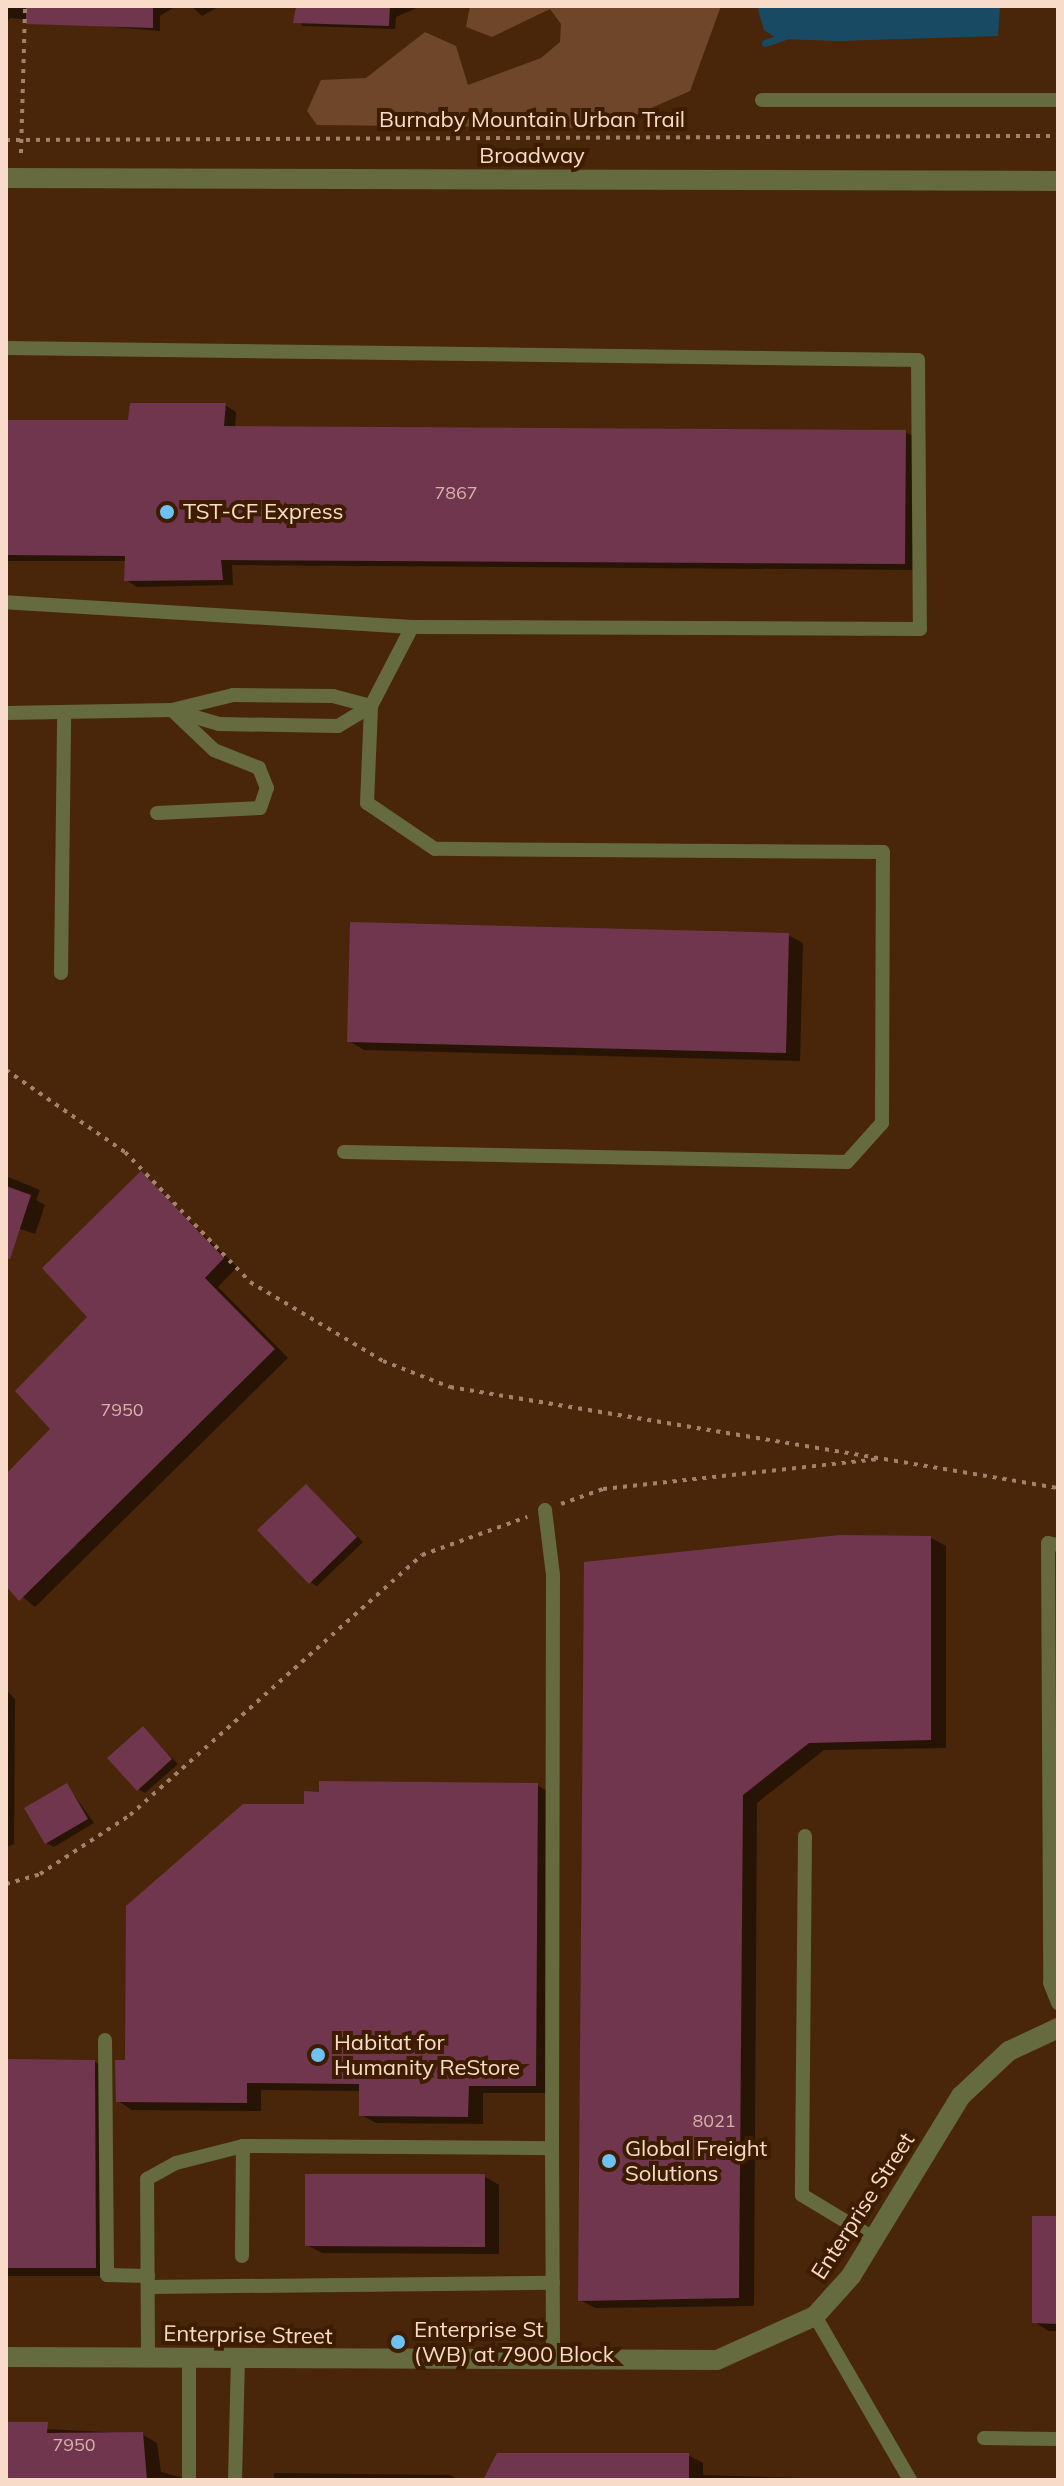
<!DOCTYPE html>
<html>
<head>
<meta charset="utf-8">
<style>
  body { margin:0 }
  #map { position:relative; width:1064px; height:2486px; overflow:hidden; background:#49260a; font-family:Mulish,sans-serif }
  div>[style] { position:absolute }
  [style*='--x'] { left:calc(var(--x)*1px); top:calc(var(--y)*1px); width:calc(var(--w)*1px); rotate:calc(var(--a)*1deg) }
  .green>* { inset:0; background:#6f462a }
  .water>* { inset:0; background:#184a64 }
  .shadow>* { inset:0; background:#0007 }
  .stream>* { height:7px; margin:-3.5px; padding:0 3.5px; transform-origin:3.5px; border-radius:3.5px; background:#184a64 }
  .building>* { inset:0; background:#6f364e }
  .path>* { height:4px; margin-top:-2px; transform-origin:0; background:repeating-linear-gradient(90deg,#a2826a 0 4px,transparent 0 10px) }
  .service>* { height:14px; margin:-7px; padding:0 7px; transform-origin:7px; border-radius:7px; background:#656b3f }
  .minor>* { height:20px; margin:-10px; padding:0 10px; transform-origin:10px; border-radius:10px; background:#656b3f }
  .tertiary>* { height:20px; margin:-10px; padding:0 10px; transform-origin:10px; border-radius:10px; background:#656b3f }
  .dots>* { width:22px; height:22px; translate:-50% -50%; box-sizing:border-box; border:4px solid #3e1c00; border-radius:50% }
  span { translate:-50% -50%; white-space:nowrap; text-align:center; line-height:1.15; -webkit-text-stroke:8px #3e1c00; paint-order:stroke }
  .number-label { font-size:18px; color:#d6b2aa }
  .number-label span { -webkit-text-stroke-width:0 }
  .street-label { font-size:22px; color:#f8dbc8 }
  .poi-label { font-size:22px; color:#f8dbc8 }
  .left { translate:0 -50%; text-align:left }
  .frame { position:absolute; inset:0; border:8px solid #f8dbc8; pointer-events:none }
</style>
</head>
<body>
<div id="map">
  <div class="green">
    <div style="clip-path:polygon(470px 6px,721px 6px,690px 91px,605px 128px,317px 125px,307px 111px,321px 80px,366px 78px,425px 32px,456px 46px,468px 85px,541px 58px,560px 42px,561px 24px,550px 9px,492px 37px,466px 27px)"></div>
  </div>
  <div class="water">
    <div style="clip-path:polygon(757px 6px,1000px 6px,998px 36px,839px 41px,778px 39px,764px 30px)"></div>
  </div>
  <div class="shadow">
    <div style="clip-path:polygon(6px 6px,176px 6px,160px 16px,160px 31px,10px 18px,6px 24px)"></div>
    <div style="clip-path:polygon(191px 6px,220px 6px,202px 16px)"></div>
    <div style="clip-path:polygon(294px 6px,421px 6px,396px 17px,395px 29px,302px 26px)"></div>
    <div style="clip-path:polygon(225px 405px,236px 412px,235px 428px,905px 432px,917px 438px,916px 570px,232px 565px,233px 585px,137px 587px,126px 580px,127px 561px,6px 561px,6px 422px,130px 422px)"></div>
    <div style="clip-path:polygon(788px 935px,803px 943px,800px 1061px,364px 1050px,349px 1041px)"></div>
    <div style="clip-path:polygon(141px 1174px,237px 1267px,218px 1287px,288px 1358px,35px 1607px,6px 1583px,6px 1477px,53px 1429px)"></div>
    <div style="clip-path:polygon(6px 1176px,40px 1190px,36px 1200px,45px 1205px,35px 1234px,6px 1224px)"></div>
    <div style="clip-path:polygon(306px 1486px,363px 1542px,317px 1586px,310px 1582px)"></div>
    <div style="clip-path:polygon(931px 1538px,946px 1546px,946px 1748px,824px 1750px,757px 1803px,754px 2306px,595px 2308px,580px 2300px,586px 1564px)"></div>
    <div style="clip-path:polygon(6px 1690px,15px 1699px,14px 1844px,6px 1847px)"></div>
    <div style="clip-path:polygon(143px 1728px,178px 1764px,145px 1793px,138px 1789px)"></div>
    <div style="clip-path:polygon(67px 1785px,94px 1823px,54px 1847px,46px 1843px)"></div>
    <div style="clip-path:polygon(537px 1785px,552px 1794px,550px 2093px,483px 2093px,483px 2124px,376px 2123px,361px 2115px,361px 2091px,261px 2090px,261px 2111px,132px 2110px,118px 2101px,127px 2063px,306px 1806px)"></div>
    <div style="clip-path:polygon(6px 2061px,95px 2062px,110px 2071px,110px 2276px,6px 2276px)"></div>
    <div style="clip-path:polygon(484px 2176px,499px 2185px,499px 2254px,322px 2253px,307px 2245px)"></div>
    <div style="clip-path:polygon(1058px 2218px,1058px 2331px,1049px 2331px,1034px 2322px)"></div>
    <div style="clip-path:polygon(6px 2427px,142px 2434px,157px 2443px,161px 2472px,191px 2480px,6px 2480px)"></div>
    <div style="clip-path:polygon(688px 2455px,703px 2463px,703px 2475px,874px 2480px,485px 2480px)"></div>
    <div style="clip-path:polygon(274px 2473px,450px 2475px,460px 2480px,274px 2480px)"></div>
  </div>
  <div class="stream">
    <div style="--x:765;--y:43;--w:21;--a:-19"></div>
  </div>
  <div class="building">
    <div style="clip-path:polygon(26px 6px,153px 6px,153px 28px,26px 24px)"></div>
    <div style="clip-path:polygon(296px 6px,390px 6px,389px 26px,293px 23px)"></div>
    <div style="clip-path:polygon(130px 403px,226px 403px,224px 426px,906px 430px,905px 564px,221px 560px,223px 580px,124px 581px,125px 556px,6px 555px,6px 420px,128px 420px)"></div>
    <div style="clip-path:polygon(350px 922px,789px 933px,786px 1053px,347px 1042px)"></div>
    <div style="clip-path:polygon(141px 1171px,224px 1258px,205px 1278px,275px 1349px,19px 1601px,6px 1586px,6px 1474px,50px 1429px,15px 1391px,87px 1317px,42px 1268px)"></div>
    <div style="clip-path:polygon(6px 1186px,31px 1195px,10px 1259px,6px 1258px)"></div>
    <div style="clip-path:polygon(306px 1484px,357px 1537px,309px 1584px,257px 1530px)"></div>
    <div style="clip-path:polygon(839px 1535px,931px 1536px,931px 1740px,809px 1743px,743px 1795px,739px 2298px,578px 2301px,584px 1562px)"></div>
    <div style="clip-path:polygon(143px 1726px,172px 1759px,137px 1791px,107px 1758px)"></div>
    <div style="clip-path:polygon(319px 1781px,538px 1783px,536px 2086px,469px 2086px,468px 2117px,359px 2116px,359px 2084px,247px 2083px,247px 2103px,116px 2102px,115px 2060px,125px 2060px,126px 1906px,243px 1804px,304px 1804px,304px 1791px,319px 1792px)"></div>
    <div style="clip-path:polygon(67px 1783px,88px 1819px,45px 1844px,24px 1808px)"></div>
    <div style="clip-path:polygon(6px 2059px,95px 2060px,96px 2268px,6px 2268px)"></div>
    <div style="clip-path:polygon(305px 2174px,485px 2174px,485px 2247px,305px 2246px)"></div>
    <div style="clip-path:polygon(1032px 2216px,1058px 2216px,1058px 2324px,1032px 2323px)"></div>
    <div style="clip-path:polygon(6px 2422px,48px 2422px,47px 2433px,143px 2432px,147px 2480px,6px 2480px)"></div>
    <div style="clip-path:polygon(497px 2453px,689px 2453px,689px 2480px,483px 2480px)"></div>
  </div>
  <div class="path">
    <div style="--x:6;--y:140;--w:1052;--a:-0.22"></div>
    <div style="--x:21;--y:153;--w:147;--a:-88.4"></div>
    <div style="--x:6;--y:1070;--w:145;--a:34.6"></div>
    <div style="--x:125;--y:1152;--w:180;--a:46.1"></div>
    <div style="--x:250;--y:1282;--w:155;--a:30.7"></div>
    <div style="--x:383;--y:1361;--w:72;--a:21.2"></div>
    <div style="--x:450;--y:1387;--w:616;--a:9.43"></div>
    <div style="--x:561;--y:1504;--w:45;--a:-19.7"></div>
    <div style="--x:603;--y:1489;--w:279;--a:-6.2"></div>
    <div style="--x:6;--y:1884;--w:35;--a:-16"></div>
    <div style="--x:40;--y:1874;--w:108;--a:-33.2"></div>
    <div style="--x:130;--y:1815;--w:391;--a:-41.7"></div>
    <div style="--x:422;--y:1555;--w:112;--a:-19.9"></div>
  </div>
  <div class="service">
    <div style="--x:762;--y:100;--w:296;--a:0"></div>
    <div style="--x:6;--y:348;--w:912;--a:0.75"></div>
    <div style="--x:918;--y:360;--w:269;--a:89.6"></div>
    <div style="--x:920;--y:629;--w:508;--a:-179.77"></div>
    <div style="--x:412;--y:627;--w:407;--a:-176.5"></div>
    <div style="--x:175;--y:711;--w:46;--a:16.5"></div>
    <div style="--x:219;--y:724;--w:119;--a:1"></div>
    <div style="--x:338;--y:726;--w:39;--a:-31"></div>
    <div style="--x:6;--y:713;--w:166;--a:-1"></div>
    <div style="--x:172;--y:710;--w:63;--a:-13.8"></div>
    <div style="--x:233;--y:695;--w:100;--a:0.6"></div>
    <div style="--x:333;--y:696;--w:39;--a:15"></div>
    <div style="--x:157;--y:813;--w:103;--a:-2.8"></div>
    <div style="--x:260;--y:808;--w:21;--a:-71"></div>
    <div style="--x:267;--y:788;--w:22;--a:-112"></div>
    <div style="--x:259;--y:768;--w:48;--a:-158.2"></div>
    <div style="--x:214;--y:750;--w:58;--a:-136.4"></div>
    <div style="--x:61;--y:973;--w:261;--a:-89.3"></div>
    <div style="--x:344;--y:1152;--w:503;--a:1.14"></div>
    <div style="--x:847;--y:1162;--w:52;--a:-48.1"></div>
    <div style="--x:882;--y:1123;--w:271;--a:-89.8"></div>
    <div style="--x:883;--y:852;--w:448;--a:-179.6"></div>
    <div style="--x:435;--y:849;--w:82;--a:-145.9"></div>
    <div style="--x:367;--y:803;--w:97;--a:-87.6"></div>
    <div style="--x:371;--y:706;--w:89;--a:-62.6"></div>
    <div style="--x:545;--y:1510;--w:65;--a:83"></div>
    <div style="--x:553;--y:1575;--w:573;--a:90.1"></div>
    <div style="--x:1058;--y:1545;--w:10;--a:-169"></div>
    <div style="--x:1048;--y:1543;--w:440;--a:89.7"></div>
    <div style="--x:1050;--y:1983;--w:22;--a:68"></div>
    <div style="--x:805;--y:1836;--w:359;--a:90.5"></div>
    <div style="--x:802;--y:2195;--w:85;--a:31.1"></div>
    <div style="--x:105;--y:2040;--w:235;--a:89.5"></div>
    <div style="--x:107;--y:2275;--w:41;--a:1.4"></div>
    <div style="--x:242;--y:2256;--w:110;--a:-89.5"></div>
    <div style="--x:148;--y:2287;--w:405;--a:-0.6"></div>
    <div style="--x:815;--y:2316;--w:190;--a:59.9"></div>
    <div style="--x:148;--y:2358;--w:179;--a:-90.3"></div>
    <div style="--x:147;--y:2179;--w:33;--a:-29"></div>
    <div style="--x:176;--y:2163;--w:69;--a:-14.2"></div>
    <div style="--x:243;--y:2146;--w:309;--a:0.4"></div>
    <div style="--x:552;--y:2148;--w:213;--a:89.7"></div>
    <div style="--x:984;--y:2438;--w:74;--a:0.8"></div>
    <div style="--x:189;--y:2480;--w:121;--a:-90"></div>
    <div style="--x:235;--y:2480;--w:120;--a:-88.6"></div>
  </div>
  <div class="minor">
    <div style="--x:6;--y:2357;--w:711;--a:0.24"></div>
    <div style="--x:717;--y:2360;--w:107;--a:-24.2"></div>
    <div style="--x:815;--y:2316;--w:54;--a:-48"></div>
    <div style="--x:851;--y:2276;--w:211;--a:-58.6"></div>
    <div style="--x:961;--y:2096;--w:66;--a:-43.2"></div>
    <div style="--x:1009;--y:2051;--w:54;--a:-25.1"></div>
  </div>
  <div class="tertiary">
    <div style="--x:6;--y:178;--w:1052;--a:0.16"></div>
  </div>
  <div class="dots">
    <div style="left:167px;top:512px;background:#6dc2f3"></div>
    <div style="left:318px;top:2055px;background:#6dc2f3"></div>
    <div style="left:609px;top:2161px;background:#6dc2f3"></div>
    <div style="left:398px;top:2342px;background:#6dc2f3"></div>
  </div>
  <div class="number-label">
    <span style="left:456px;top:493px">7867</span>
    <span style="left:122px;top:1410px">7950</span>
    <span style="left:714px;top:2121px">8021</span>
    <span style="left:74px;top:2445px">7950</span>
  </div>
  <div class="street-label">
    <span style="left:532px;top:120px">Burnaby Mountain Urban Trail</span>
    <span style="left:532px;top:156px">Broadway</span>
    <span style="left:863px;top:2206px;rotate:-57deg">Enterprise Street</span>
    <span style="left:248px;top:2335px;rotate:1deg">Enterprise Street</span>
  </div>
  <div class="poi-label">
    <span class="left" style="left:183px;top:512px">TST-CF Express</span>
    <span class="left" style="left:334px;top:2055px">Habitat for<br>Humanity ReStore</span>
    <span class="left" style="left:625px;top:2161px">Global Freight<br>Solutions</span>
    <span class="left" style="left:414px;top:2342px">Enterprise St<br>(WB) at 7900 Block</span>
  </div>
  <div class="frame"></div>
</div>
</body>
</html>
